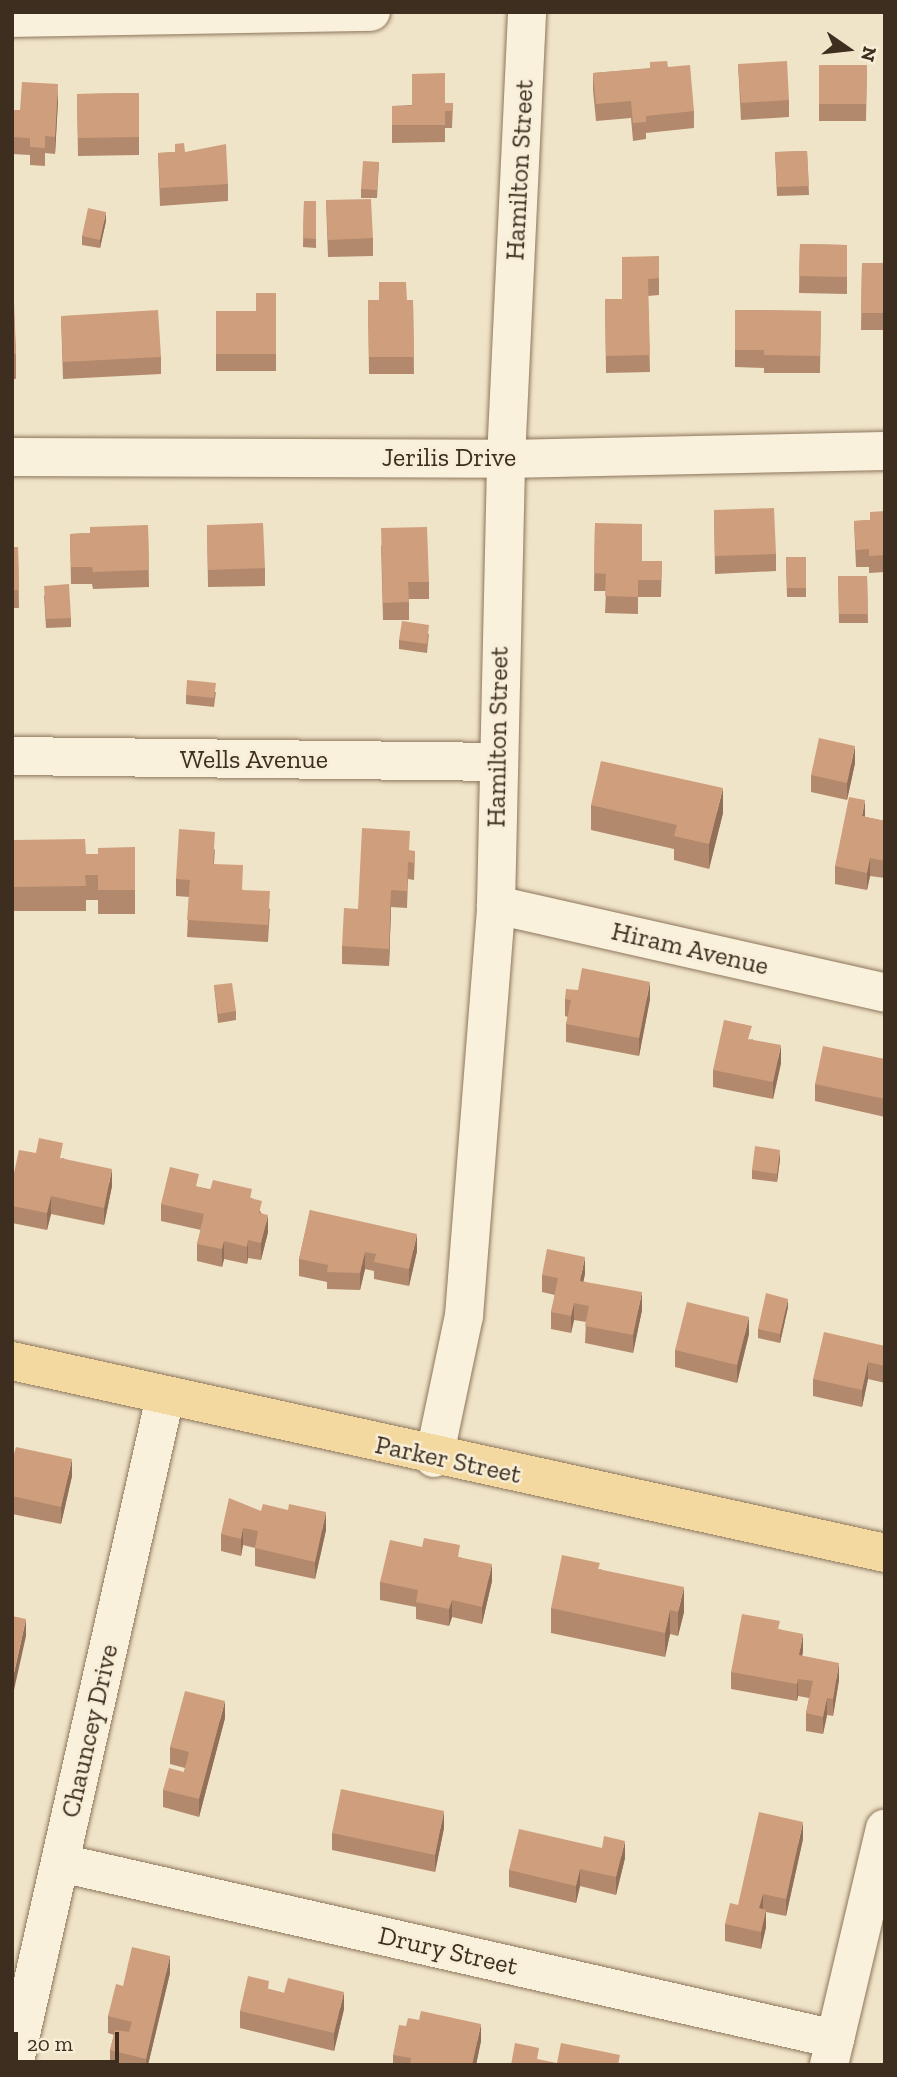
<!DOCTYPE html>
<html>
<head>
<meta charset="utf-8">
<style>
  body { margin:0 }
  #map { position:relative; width:897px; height:2077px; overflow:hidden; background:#f0e4c8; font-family:"Zilla Slab",serif }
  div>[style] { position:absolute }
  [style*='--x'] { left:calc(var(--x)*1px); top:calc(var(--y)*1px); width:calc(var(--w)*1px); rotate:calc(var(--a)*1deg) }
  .roads { filter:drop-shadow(0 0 2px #8d765c) drop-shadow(0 0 2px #8d765c) }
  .minor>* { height:38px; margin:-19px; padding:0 19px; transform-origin:19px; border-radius:19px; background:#faf1dc }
  .major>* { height:38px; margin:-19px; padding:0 19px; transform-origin:19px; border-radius:19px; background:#f3d9a0 }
  .wall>* { inset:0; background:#b2896c }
  .shaded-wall>* { inset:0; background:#916f58 }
  .building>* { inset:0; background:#cf9f7d }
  span { translate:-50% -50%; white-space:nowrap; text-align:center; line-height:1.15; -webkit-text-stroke:5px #f7eed8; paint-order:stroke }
  .street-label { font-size:26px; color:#3d2e20 }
  .frame { position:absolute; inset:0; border:14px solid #3d2e20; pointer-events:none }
  .north { position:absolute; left:813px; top:14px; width:70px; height:70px; -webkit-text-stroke:5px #f7eed8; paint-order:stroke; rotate:104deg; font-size:19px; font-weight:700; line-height:28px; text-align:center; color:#3d2e20 }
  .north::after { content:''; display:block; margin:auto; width:24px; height:32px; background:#3d2e20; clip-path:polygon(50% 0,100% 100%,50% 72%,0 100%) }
  .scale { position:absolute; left:14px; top:2032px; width:105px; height:32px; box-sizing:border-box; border:4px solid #3d2e20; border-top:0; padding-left:9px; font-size:21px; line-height:24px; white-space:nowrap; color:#3d2e20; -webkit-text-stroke:5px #f7eed8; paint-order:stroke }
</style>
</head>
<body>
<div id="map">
  <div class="roads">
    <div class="minor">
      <div style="--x:12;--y:18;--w:359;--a:-1"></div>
      <div style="--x:12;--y:457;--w:494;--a:0.2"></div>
      <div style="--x:506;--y:459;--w:379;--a:-1.2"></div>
      <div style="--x:12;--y:756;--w:485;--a:0.7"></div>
      <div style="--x:496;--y:905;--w:399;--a:12.7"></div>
      <div style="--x:434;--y:1458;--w:145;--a:-78.1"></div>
      <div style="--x:464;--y:1316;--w:412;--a:-85.5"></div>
      <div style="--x:496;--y:905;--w:446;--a:-88.7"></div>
      <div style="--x:506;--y:459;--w:447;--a:-87.3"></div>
      <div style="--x:61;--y:1863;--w:794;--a:12.81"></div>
      <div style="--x:14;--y:2065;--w:685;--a:-77.26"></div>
      <div style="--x:829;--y:2065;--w:243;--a:-76.7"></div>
    </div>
    <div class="major">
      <div style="--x:12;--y:1361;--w:894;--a:12.4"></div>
    </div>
  </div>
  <div class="wall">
    <div style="clip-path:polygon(738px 64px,789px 100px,789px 117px,741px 120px)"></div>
    <div style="clip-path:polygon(819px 65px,867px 65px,866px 121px,819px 121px)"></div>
    <div style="clip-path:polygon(668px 67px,694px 111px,694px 128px,646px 133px,646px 139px,633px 141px,631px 118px,596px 121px,593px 90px,593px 73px)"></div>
    <div style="clip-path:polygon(139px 93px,139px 155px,78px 156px,77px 94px)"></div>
    <div style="clip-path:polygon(58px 101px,55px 154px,45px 153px,45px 166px,30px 165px,30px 155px,12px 154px,12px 110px,20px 110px)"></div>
    <div style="clip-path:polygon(453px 103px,452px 128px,445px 128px,445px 142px,392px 143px,392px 106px)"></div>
    <div style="clip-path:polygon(807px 151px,809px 195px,777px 196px,775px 152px)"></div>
    <div style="clip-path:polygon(175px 152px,185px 152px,228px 184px,228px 201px,160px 206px,158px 153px)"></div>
    <div style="clip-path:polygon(379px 162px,377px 198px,361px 198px,361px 189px)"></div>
    <div style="clip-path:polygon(326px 200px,373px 238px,373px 256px,328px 257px)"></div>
    <div style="clip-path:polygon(304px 201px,316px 201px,316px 248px,303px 247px)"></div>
    <div style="clip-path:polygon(106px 221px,100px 248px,82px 245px,82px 236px)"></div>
    <div style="clip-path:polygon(800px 244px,847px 245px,847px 294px,799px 293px)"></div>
    <div style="clip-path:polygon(659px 256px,659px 295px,648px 296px,650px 372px,606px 373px,605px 299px,622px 299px)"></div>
    <div style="clip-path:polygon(862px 263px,885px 263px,885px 330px,861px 330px)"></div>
    <div style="clip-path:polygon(12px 274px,16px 354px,16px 379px,12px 379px)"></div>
    <div style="clip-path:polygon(276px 293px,276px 371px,216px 371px,216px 311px,256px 311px)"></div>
    <div style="clip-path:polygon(368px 300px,413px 300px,414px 374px,369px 374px)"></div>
    <div style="clip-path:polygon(735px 310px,821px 311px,820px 373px,764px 373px,764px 368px,735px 367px)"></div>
    <div style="clip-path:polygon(61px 316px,161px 357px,161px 374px,63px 379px)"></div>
    <div style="clip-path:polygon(714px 510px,776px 554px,776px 571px,715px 574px)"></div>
    <div style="clip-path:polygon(885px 511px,885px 572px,869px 573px,869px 567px,856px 567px,854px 521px,870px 520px)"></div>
    <div style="clip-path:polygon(595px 523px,642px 561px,662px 561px,661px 597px,638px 597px,638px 614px,605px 613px,606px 591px,594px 591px)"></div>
    <div style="clip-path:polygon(148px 525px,149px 587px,93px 589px,92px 584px,71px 584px,70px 534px,90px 533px)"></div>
    <div style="clip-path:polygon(207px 525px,265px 568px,265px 586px,208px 587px)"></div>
    <div style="clip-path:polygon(381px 545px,429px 582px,429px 599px,409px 599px,409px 620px,383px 620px)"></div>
    <div style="clip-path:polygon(12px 547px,18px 547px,19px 608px,12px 608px)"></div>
    <div style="clip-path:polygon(786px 557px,806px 557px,806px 597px,787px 597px)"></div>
    <div style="clip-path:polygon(838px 576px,867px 576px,868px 623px,839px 623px)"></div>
    <div style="clip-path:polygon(44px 595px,71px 618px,71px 627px,46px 628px)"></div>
    <div style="clip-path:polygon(429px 634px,427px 653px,399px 649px,399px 640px)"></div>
    <div style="clip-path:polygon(216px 692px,214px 707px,186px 704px,186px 695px)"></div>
    <div style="clip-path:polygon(855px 763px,847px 800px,811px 792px,811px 775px)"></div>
    <div style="clip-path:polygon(591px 805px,723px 813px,709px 869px,674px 860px,674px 849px,591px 830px)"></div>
    <div style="clip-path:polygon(865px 817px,885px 821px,885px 878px,870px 876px,867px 890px,835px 884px,835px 866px)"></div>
    <div style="clip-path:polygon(12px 840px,86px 854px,98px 854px,135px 847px,135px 914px,98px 914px,98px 900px,86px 900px,86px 911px,12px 911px)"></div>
    <div style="clip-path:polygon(215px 849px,214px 864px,243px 890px,270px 909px,268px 942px,187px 937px,189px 897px,176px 896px,176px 879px)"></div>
    <div style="clip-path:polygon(415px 851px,414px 880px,408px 879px,407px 908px,391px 907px,389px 966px,342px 964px,342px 946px,358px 909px)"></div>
    <div style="clip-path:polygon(214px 985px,236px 1011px,236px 1020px,218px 1023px)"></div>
    <div style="clip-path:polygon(565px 999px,650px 999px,639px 1056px,566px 1042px,566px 1024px,568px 1017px,565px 1016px)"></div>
    <div style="clip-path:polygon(752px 1039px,781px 1063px,773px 1099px,713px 1087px,713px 1070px)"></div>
    <div style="clip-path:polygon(885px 1059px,885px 1117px,815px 1101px,815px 1084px)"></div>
    <div style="clip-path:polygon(63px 1158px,112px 1186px,104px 1225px,51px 1214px,47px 1230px,12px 1223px,12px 1182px)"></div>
    <div style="clip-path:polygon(780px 1159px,777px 1182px,752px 1179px,752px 1170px)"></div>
    <div style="clip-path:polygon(199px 1187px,252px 1198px,262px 1214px,268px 1232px,261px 1260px,248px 1258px,247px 1264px,224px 1259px,222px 1267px,197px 1261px,197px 1244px,201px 1230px,161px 1221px,161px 1204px)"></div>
    <div style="clip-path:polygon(310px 1210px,417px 1251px,409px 1286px,374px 1279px,374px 1271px,365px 1269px,360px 1290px,327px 1289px,327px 1282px,299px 1276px,299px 1259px)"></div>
    <div style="clip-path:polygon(585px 1274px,583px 1281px,642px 1310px,633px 1353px,585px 1343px,586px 1322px,574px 1320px,571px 1333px,551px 1329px,551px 1312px,555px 1295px,542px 1292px,542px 1275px)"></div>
    <div style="clip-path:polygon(788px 1307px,780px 1343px,758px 1338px,758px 1329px)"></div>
    <div style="clip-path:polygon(749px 1334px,737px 1383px,675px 1367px,675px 1350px)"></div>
    <div style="clip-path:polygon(885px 1346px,885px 1383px,868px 1379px,862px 1407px,813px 1396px,813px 1379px)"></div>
    <div style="clip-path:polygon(12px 1461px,72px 1476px,61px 1524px,12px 1514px)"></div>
    <div style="clip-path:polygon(261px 1511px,326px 1530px,315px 1579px,255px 1566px,255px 1548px,243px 1545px,241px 1556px,221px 1551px,221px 1534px)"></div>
    <div style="clip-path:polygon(460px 1557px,492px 1581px,482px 1624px,452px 1617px,449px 1626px,416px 1619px,416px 1607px,380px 1600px,380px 1582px)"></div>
    <div style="clip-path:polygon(600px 1569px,684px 1612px,678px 1636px,670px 1634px,665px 1657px,551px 1633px,551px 1608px)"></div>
    <div style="clip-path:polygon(780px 1629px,803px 1651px,802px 1656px,839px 1680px,833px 1716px,827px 1715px,823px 1734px,806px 1731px,806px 1713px,809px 1698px,798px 1696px,797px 1701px,731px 1689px,731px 1672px)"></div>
    <div style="clip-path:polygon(225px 1718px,199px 1817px,163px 1807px,163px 1790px,184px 1772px,185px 1768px,170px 1764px,170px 1747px)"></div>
    <div style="clip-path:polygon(444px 1828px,435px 1872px,332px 1850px,332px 1833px)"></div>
    <div style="clip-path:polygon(803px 1839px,786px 1916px,766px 1912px,766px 1927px,761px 1949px,725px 1941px,725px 1924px,738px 1905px)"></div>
    <div style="clip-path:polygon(602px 1848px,625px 1858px,616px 1895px,580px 1886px,576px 1903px,509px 1887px,509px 1870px)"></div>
    <div style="clip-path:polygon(170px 1973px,148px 2065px,110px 2065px,110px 2050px,114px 2035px,108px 2033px,108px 2016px,123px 1986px)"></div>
    <div style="clip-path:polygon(269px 1989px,344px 2009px,334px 2051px,240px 2028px,240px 2011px)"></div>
    <div style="clip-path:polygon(481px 2041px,476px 2065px,393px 2065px,393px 2055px)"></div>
  </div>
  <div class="shaded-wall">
    <div style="clip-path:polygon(58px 84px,58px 101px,55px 154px,55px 137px)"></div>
    <div style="clip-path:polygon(106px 212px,106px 221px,100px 248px,100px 240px)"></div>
    <div style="clip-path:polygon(855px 746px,855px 763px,847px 800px,847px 783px)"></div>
    <div style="clip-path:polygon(723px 788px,723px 813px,709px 869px,709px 844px)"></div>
    <div style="clip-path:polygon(865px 800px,865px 817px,862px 816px)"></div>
    <div style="clip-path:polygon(870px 858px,870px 876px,867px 890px,867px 873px)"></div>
    <div style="clip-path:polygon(391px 890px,391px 907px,389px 966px,389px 949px)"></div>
    <div style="clip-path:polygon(650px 982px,650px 999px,639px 1056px,639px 1038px)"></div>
    <div style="clip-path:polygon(781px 1045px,781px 1063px,773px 1099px,773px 1082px)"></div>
    <div style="clip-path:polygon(780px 1150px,780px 1159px,777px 1182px,777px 1174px)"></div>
    <div style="clip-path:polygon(112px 1169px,112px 1186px,104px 1225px,104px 1208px)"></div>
    <div style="clip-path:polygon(51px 1196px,51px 1214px,47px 1230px,47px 1213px)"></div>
    <div style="clip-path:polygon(268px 1215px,268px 1232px,261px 1260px,261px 1243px)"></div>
    <div style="clip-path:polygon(417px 1234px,417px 1251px,409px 1286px,409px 1269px)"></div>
    <div style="clip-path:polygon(248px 1240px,248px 1258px,247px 1264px,247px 1247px)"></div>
    <div style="clip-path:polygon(224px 1241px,224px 1259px,222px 1267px,222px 1249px)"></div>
    <div style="clip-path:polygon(365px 1252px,365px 1269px,360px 1290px,360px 1273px)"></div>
    <div style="clip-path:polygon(585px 1257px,585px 1274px,580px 1298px,580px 1281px)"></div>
    <div style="clip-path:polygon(642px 1292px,642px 1310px,633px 1353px,633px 1335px)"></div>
    <div style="clip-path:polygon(788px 1299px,788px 1307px,780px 1343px,780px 1334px)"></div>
    <div style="clip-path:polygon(574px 1303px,574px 1320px,571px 1333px,571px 1316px)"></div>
    <div style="clip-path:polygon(749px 1317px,749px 1334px,737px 1383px,737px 1365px)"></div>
    <div style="clip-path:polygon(868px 1362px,868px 1379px,862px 1407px,862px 1390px)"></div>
    <div style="clip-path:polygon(72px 1459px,72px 1476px,61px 1524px,61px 1507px)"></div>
    <div style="clip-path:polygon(326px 1512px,326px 1530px,315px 1579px,315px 1562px)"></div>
    <div style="clip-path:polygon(243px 1528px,243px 1545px,241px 1556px,241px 1539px)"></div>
    <div style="clip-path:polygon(492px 1564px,492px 1581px,482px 1624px,482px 1607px)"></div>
    <div style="clip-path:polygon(684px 1587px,684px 1612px,678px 1636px,678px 1612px)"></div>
    <div style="clip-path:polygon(452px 1600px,452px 1617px,449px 1626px,449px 1609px)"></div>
    <div style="clip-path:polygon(670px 1610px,670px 1634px,665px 1657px,665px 1633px)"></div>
    <div style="clip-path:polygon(26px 1619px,26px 1636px,12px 1699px,12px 1682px)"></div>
    <div style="clip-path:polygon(803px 1634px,803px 1651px,799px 1672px,799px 1655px)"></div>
    <div style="clip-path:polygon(839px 1663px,839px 1680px,833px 1716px,833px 1699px)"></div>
    <div style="clip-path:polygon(798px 1679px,798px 1696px,797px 1701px,797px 1684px)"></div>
    <div style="clip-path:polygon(827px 1698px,827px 1715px,823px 1734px,823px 1717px)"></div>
    <div style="clip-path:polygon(225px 1701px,225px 1718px,199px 1817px,199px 1799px)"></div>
    <div style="clip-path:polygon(444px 1811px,444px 1828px,435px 1872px,435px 1855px)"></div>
    <div style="clip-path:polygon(803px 1822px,803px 1839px,786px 1916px,786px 1899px)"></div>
    <div style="clip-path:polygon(625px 1841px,625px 1858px,616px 1895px,616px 1877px)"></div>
    <div style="clip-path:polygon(580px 1869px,580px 1886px,576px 1903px,576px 1886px)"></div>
    <div style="clip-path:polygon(763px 1894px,763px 1911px,759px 1908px)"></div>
    <div style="clip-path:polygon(766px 1910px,766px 1927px,761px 1949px,761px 1932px)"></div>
    <div style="clip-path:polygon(170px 1956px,170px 1973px,148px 2065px,146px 2065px,146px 2059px)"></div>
    <div style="clip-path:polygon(344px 1992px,344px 2009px,334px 2051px,334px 2033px)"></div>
    <div style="clip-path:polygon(481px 2024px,481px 2041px,476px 2065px,472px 2065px)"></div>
  </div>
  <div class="building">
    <div style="clip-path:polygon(667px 61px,668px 67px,690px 65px,694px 111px,646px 116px,646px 122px,633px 123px,631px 101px,596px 104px,593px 73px,650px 68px,650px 62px)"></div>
    <div style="clip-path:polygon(787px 61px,789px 100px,741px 103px,738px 64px)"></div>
    <div style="clip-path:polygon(819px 65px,867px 65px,866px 104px,819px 104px)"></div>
    <div style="clip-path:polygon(445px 73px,445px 103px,453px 103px,452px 111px,445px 111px,445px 125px,392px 125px,392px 106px,412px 106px,412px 74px)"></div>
    <div style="clip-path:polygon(22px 82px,58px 84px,55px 137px,45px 136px,45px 148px,30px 147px,30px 138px,12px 137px,12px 110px,20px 110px)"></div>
    <div style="clip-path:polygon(139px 93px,139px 137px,78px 138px,77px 94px)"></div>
    <div style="clip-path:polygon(184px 143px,185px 152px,226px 144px,228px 184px,160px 188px,158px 153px,175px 152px,175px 144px)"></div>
    <div style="clip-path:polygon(807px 151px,809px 186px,777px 187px,775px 152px)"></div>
    <div style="clip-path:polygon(363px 161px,379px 162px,377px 190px,361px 189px)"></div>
    <div style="clip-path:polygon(371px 199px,373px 238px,328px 240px,326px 200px)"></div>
    <div style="clip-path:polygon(304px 201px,316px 201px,316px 239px,303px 238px)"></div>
    <div style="clip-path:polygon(88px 208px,106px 212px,100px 240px,82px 236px)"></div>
    <div style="clip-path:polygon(800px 244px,847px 245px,847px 277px,799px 276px)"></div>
    <div style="clip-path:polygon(659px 256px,659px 278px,648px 279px,650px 355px,606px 356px,605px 299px,622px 299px,622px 257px)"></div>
    <div style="clip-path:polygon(862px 263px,885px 263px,885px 313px,861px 313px)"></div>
    <div style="clip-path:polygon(12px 274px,13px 274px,16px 354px,12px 354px)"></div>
    <div style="clip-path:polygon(379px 282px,406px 282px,407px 300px,413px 300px,414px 357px,369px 357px,368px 300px,379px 300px)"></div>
    <div style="clip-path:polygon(256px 293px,276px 293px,276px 354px,216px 354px,216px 311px,256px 311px)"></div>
    <div style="clip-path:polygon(158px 310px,161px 357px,63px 362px,61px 316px)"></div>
    <div style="clip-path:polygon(735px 310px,821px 311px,820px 356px,764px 355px,764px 350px,735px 350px)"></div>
    <div style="clip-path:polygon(774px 508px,776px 554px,715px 556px,714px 510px)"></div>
    <div style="clip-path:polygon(885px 511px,885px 555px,869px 556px,869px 549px,856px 550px,854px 521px,870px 520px,870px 512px)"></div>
    <div style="clip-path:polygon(263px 523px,265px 568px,208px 570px,207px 525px)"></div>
    <div style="clip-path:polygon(595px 523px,642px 524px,642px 561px,662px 561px,661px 580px,638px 580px,638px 597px,605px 596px,606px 574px,594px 573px)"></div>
    <div style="clip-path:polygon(148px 525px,149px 570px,93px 572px,92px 567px,71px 567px,70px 534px,90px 533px,90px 527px)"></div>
    <div style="clip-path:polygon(427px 527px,429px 582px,408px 582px,409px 602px,383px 603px,381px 528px)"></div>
    <div style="clip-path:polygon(12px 547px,18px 547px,19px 590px,12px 590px)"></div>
    <div style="clip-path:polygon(786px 557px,806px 557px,806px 588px,787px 588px)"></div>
    <div style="clip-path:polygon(838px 576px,867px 576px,868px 614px,839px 614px)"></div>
    <div style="clip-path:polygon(69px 584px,71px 618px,46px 619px,44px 586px)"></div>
    <div style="clip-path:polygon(402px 621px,429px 625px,427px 644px,399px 640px)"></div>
    <div style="clip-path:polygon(187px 680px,216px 683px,214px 698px,186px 695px)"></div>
    <div style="clip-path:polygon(819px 738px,855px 746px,847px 783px,811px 775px)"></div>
    <div style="clip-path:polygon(601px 761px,723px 788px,709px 844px,674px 836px,677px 825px,591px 805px)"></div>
    <div style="clip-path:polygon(849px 797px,865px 800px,862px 816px,885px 821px,885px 861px,870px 858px,867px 873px,835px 866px)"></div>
    <div style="clip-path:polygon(362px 828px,410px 831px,409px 850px,415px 851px,414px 863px,408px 862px,407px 891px,391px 890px,389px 949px,342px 946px,344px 908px,358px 909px)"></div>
    <div style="clip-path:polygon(179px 829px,215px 832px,213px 864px,243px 865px,242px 890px,270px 891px,268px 925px,187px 920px,190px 880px,176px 879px)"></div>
    <div style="clip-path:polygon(85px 839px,86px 854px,98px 854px,98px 848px,135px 847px,135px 890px,98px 890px,98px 875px,85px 875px,86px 886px,12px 887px,12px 840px)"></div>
    <div style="clip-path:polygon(582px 968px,650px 982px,639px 1038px,566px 1024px,571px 1000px,565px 999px,566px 989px,578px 990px)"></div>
    <div style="clip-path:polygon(232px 983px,236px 1011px,218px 1014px,214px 985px)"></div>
    <div style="clip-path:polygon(724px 1020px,752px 1026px,748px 1039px,781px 1045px,773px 1082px,713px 1070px)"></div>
    <div style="clip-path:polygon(823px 1046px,885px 1059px,885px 1099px,815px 1084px)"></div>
    <div style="clip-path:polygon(39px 1138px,63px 1143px,60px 1158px,112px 1169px,104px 1208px,51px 1196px,47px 1213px,12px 1206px,12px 1182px,19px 1150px,36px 1153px)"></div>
    <div style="clip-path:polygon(755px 1146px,780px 1150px,777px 1174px,752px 1170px)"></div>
    <div style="clip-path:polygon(170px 1167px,199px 1174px,196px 1186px,210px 1190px,213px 1180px,252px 1189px,250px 1198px,262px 1201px,259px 1213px,268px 1215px,261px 1243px,248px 1240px,247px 1247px,224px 1241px,222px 1249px,197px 1244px,204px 1214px,161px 1204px)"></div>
    <div style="clip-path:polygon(310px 1210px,417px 1234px,409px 1269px,374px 1262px,376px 1254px,365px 1252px,360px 1273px,327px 1272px,328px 1265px,299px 1259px)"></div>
    <div style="clip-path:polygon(547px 1249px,585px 1257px,580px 1281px,642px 1292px,633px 1335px,585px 1326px,589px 1306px,574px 1303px,571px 1316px,551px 1312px,558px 1278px,542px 1275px)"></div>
    <div style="clip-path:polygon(766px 1293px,788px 1299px,780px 1334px,758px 1329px)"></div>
    <div style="clip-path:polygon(687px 1302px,749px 1317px,737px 1365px,675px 1350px)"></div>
    <div style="clip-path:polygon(824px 1332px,885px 1346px,885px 1366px,868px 1362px,862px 1390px,813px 1379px)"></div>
    <div style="clip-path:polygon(16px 1447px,72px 1459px,61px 1507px,12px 1496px,12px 1461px)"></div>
    <div style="clip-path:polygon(229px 1498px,261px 1511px,263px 1504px,288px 1510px,289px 1504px,326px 1512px,315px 1562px,255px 1548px,258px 1531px,243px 1528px,241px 1539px,221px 1534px)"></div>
    <div style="clip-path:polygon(424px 1538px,460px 1545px,458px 1557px,492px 1564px,482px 1607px,452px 1600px,449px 1609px,416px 1602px,418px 1590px,380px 1582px,390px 1540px,422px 1547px)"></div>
    <div style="clip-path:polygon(562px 1555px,600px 1563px,598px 1569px,684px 1587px,678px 1612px,670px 1610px,665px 1633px,551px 1608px)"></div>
    <div style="clip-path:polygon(742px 1614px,780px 1621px,778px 1629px,803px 1634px,799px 1655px,839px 1663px,833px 1699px,827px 1698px,823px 1717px,806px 1713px,813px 1681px,798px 1679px,797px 1684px,731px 1672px)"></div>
    <div style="clip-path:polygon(12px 1616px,26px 1619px,12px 1682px)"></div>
    <div style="clip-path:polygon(185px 1691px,225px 1701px,199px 1799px,163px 1790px,169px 1768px,184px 1772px,189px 1752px,170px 1747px)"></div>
    <div style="clip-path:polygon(341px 1789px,444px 1811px,435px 1855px,332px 1833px)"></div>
    <div style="clip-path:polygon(759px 1812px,803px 1822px,786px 1899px,763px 1894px,759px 1908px,766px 1910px,761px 1932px,725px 1924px,730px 1903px,738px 1905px)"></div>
    <div style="clip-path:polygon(519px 1829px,602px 1848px,604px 1836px,625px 1841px,616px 1877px,580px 1869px,576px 1886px,509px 1870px)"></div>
    <div style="clip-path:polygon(132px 1947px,170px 1956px,146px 2059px,110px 2050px,115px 2030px,129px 2032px,132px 2022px,108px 2016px,116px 1984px,123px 1986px)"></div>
    <div style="clip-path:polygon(248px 1976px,269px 1981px,268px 1989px,284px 1993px,288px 1978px,344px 1992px,334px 2033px,240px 2011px)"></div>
    <div style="clip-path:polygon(421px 2011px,481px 2024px,472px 2065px,410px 2065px,411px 2058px,393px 2055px,399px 2025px,406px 2026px,408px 2018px,419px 2020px)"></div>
    <div style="clip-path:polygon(515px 2043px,539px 2048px,537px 2059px,557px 2063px,561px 2043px,620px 2055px,618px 2065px,511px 2065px)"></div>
  </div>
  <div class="street-label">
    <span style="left:520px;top:170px;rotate:-87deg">Hamilton Street</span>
    <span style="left:449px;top:458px">Jerilis Drive</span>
    <span style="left:498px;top:737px;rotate:-89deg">Hamilton Street</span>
    <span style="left:254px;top:760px">Wells Avenue</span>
    <span style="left:690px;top:949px;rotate:13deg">Hiram Avenue</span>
    <span style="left:448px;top:1460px;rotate:12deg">Parker Street</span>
    <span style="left:90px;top:1731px;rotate:-77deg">Chauncey Drive</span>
    <span style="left:448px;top:1951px;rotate:13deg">Drury Street</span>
  </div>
  <div class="frame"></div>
  <div class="north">N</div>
  <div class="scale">20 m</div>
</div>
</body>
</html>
